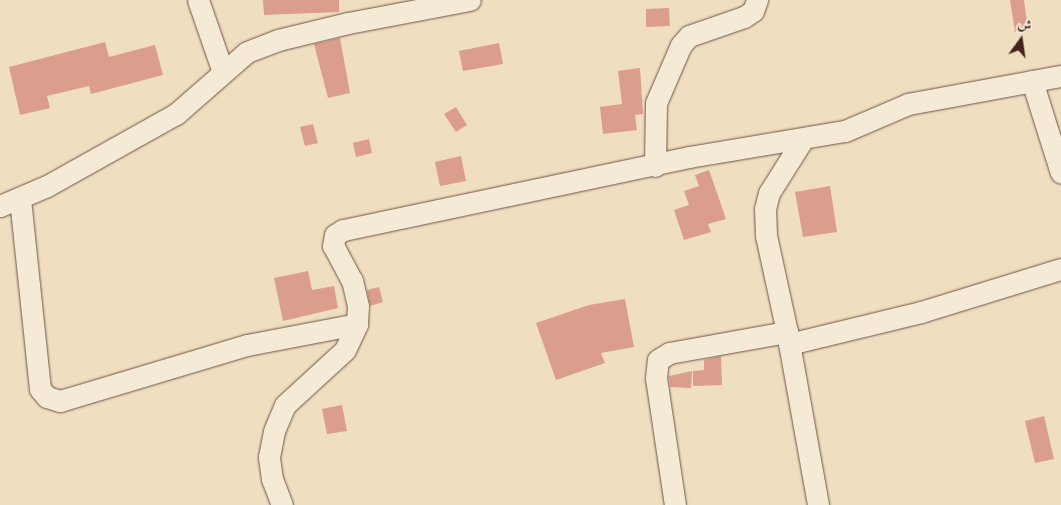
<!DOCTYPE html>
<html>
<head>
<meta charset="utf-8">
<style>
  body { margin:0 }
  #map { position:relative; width:1061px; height:505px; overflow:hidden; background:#efdec0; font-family:Cardo,Amiri,serif }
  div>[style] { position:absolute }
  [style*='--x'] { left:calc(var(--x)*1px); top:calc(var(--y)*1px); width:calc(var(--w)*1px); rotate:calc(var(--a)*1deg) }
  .building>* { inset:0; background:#db9d8c }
  .roads { filter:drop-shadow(0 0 1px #6e5444) drop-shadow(0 0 1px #6e5444) }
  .minor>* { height:21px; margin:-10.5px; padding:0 10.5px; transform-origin:10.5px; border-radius:10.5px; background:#f5ead6 }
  span { translate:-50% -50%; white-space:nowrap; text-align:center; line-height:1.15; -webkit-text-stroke:4px #f5ead6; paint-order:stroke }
  .north { position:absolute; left:996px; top:15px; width:50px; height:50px; -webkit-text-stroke:4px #f5ead6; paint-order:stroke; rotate:14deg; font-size:14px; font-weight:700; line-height:20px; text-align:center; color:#43261b }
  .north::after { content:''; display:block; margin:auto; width:18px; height:22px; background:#43261b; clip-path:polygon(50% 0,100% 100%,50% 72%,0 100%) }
</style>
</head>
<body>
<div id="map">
  <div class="building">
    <div style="clip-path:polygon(263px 0,339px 0,339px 12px,264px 15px)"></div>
    <div style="clip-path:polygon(1010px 0,1024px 0,1028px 31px,1015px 32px)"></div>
    <div style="clip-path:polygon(669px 8px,670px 26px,646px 27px,646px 9px)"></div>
    <div style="clip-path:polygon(340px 38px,350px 93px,328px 98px,314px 44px)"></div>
    <div style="clip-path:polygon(105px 42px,109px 57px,155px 45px,163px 75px,91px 94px,89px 86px,47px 96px,50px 108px,20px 115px,9px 67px)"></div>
    <div style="clip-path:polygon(499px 43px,503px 64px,463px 71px,459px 51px)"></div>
    <div style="clip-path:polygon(640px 68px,643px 114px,635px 115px,637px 130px,603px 134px,600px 107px,622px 104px,618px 71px)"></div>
    <div style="clip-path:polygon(456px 107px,467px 125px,456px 132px,444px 114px)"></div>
    <div style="clip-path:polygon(313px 124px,318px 143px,305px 146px,300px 127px)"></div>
    <div style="clip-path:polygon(369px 139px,372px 153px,356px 157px,353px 143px)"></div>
    <div style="clip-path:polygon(461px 156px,466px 181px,440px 186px,435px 162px)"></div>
    <div style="clip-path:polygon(709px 170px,726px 219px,708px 224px,711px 232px,684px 240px,674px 210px,689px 205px,684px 191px,699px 186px,695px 175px)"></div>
    <div style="clip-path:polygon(830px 186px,837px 232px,803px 237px,795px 192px)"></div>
    <div style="clip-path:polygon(308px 271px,312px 290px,334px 286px,338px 308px,283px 321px,274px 278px)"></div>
    <div style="clip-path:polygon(379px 287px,383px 302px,370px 306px,367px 290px)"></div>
    <div style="clip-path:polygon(625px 299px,634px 347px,601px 353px,605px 363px,556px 380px,536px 323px,589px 305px)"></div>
    <div style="clip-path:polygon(721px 356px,722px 385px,693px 386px,693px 371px,704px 370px,704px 360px)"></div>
    <div style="clip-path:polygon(692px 371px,691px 388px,670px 387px,669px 376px)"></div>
    <div style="clip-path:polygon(342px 405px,347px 431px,327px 434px,322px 409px)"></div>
    <div style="clip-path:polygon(1044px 416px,1054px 459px,1035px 463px,1025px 421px)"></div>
  </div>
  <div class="roads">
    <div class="minor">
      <div style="--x:198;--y:0;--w:76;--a:70.9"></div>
      <div style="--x:1032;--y:81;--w:96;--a:72.5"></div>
      <div style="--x:655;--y:166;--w:63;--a:-89.1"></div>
      <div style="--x:656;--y:103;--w:63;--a:-66.7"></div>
      <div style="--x:681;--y:45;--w:12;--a:-48"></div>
      <div style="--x:689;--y:36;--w:58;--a:-19.1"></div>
      <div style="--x:744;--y:17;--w:11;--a:-34"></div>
      <div style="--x:753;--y:11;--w:12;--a:-70"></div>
      <div style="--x:20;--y:199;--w:191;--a:84"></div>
      <div style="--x:40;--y:389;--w:11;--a:49"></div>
      <div style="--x:47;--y:397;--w:14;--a:17"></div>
      <div style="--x:60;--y:401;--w:195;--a:-16.7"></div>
      <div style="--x:247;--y:345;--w:112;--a:-10.8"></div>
      <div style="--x:0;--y:206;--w:51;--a:-23.1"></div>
      <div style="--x:47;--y:186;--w:148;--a:-29.2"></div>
      <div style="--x:176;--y:114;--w:94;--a:-41.1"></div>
      <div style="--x:247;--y:52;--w:33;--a:-21"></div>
      <div style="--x:278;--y:40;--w:72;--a:-13.7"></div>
      <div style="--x:348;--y:23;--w:124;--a:-10.7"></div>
      <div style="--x:787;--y:332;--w:176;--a:79.8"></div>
      <div style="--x:789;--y:344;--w:136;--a:-13.6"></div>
      <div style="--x:921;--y:312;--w:146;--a:-17.1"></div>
      <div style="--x:282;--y:505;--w:28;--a:-111"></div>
      <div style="--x:272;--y:479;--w:22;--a:-98"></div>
      <div style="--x:269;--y:457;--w:26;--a:-79"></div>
      <div style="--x:274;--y:431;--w:28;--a:-67"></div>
      <div style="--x:285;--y:405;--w:81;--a:-42.5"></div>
      <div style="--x:345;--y:350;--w:29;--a:-65"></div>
      <div style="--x:357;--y:324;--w:18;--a:-87"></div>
      <div style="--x:358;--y:306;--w:26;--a:-103"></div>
      <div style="--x:352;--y:281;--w:40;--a:-118"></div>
      <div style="--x:333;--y:246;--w:11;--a:-80"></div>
      <div style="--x:335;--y:235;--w:9;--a:-32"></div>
      <div style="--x:343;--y:230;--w:354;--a:-11.9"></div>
      <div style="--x:689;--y:157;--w:158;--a:-9.5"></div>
      <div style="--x:845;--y:131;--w:69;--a:-23.2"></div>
      <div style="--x:908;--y:104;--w:156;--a:-10.4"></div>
      <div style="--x:675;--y:505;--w:128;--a:-98.5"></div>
      <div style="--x:656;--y:378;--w:18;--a:-84"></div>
      <div style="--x:658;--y:360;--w:13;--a:-32"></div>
      <div style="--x:669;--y:353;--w:120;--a:-10.1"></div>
      <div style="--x:787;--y:332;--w:98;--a:-102.3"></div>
      <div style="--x:766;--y:236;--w:27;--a:-92"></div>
      <div style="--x:765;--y:209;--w:16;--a:-76"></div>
      <div style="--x:769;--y:193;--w:64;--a:-57.8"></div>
    </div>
  </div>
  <div class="north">ش</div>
</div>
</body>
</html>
